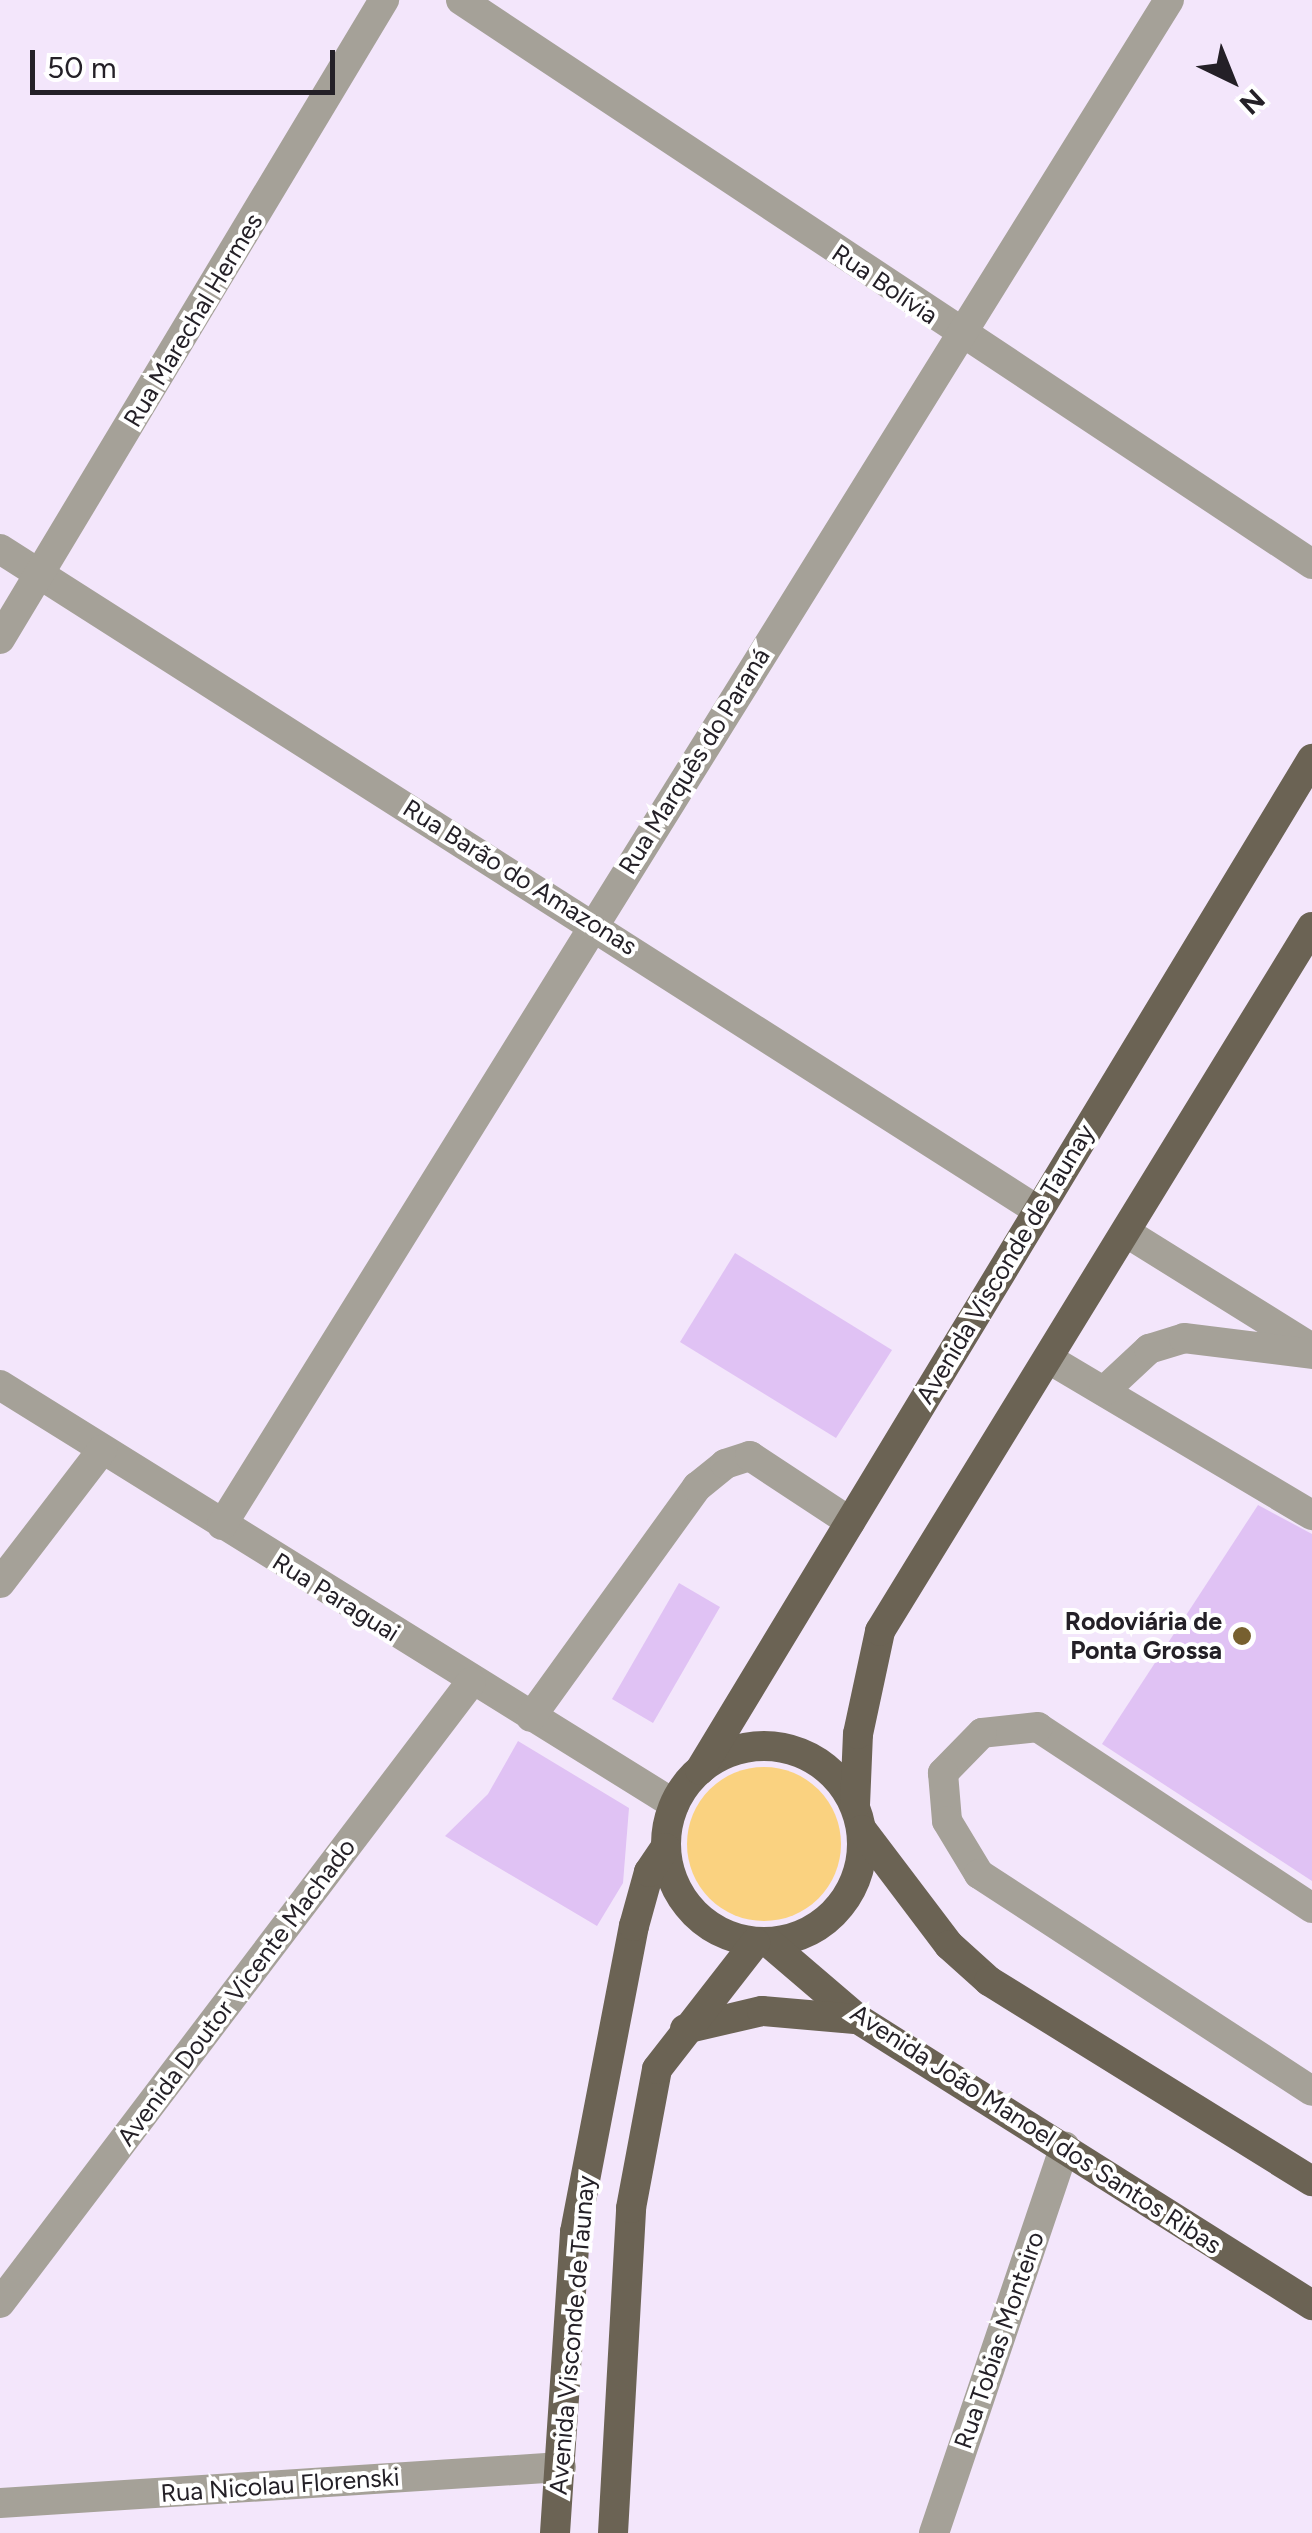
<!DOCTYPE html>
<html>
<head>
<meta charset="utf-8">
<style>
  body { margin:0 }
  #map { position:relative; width:1312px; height:2533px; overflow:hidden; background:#f3e6fb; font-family:Figtree,sans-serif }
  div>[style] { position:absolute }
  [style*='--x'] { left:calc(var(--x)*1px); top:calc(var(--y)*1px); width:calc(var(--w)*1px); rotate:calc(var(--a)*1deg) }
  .green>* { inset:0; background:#fad280 }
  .round { border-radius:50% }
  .building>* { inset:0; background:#e0c2f4 }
  .minor>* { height:30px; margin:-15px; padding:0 15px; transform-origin:15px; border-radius:15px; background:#a5a198 }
  .major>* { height:30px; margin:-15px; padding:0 15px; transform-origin:15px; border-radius:15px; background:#6b6354 }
  .major>.ring { margin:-15px; padding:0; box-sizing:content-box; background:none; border:30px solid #6b6354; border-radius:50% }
  .dots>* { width:28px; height:28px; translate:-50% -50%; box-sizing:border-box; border:5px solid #fff; border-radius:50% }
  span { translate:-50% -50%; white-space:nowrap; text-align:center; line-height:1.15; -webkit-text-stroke:8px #fff; paint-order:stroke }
  .street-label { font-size:25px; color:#242027 }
  .poi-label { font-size:25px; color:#242027; font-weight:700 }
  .right { translate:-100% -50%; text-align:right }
  .north { position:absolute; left:1182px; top:30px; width:100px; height:100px; -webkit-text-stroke:8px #fff; paint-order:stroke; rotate:137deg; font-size:28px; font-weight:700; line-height:40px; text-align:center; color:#242027 }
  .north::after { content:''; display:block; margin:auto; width:35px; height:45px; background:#242027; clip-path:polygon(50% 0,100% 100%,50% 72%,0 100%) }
  .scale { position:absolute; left:30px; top:50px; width:305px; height:45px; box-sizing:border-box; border:5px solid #242027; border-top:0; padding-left:12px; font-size:30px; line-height:35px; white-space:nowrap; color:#242027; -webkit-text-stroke:8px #fff; paint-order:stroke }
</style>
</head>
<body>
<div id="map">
  <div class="green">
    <div class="round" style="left:687px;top:1767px;width:154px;height:154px"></div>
  </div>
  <div class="building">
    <div style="clip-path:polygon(735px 1253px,892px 1350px,836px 1438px,680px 1342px)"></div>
    <div style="clip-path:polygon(1258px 1505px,1312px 1534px,1312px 1881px,1102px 1744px)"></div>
    <div style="clip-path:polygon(679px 1583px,720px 1607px,653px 1723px,612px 1699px)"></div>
    <div style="clip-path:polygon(518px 1741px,629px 1808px,623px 1883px,597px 1926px,445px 1836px,488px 1794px)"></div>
  </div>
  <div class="minor">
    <div style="--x:461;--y:0;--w:1021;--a:33.53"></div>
    <div style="--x:0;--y:549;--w:1230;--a:32.51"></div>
    <div style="--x:0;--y:639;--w:746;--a:-59"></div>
    <div style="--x:1127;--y:1233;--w:218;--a:31.9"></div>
    <div style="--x:1049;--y:1359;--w:306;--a:30.7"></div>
    <div style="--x:0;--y:1385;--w:794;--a:31.87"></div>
    <div style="--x:1104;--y:1391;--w:62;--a:-43"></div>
    <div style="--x:1149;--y:1349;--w:37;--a:-17"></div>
    <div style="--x:1184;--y:1338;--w:129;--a:7.1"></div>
    <div style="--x:222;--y:1525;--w:1795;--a:-58.16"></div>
    <div style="--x:0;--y:1583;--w:168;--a:-52.5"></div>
    <div style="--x:531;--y:1717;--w:284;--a:-54.2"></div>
    <div style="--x:697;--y:1487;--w:36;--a:-39"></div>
    <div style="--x:725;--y:1464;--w:26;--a:-18"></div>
    <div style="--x:750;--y:1456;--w:120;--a:33.4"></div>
    <div style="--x:1312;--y:1908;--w:328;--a:-146.6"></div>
    <div style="--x:1038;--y:1727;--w:56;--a:173.9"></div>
    <div style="--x:982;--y:1733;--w:56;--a:134.3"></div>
    <div style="--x:943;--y:1773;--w:48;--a:85.2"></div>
    <div style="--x:947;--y:1821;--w:62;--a:58.9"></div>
    <div style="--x:979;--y:1874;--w:397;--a:33.1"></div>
    <div style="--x:0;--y:2303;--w:779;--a:-52.82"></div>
    <div style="--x:0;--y:2503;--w:562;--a:-3.67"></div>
    <div style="--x:934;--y:2533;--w:408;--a:-71.3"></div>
  </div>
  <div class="major">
    <div class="ring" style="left:666px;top:1746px;width:166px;height:166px"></div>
    <div style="--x:700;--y:1770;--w:1182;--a:-58.81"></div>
    <div style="--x:855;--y:1805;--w:71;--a:-87.6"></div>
    <div style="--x:858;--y:1734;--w:105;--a:-77.9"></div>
    <div style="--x:880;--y:1631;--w:826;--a:-58.47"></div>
    <div style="--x:862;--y:1830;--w:144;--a:52.9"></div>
    <div style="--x:949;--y:1945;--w:54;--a:42"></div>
    <div style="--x:989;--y:1981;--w:380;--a:31.8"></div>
    <div style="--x:768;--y:1942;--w:118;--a:40.5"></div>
    <div style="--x:858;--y:2019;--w:537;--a:32.21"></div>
    <div style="--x:685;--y:2029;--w:79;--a:-13.2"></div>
    <div style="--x:762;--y:2011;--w:93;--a:4.9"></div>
    <div style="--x:555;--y:2533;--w:302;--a:-86.2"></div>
    <div style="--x:575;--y:2232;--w:312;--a:-79.1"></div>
    <div style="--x:634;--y:1926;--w:56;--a:-74.5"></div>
    <div style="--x:649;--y:1872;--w:29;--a:-56"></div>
    <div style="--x:613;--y:2533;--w:325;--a:-86.8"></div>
    <div style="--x:631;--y:2208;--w:141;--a:-79.4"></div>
    <div style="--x:657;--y:2069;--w:160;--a:-52.1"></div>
  </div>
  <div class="dots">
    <div style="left:1242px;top:1636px;background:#776030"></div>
  </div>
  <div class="street-label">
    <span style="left:885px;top:284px;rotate:34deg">Rua Bolívia</span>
    <span style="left:193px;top:320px;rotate:-59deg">Rua Marechal Hermes</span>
    <span style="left:694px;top:761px;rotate:-58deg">Rua Marquês do Paraná</span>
    <span style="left:520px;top:877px;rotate:32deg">Rua Barão do Amazonas</span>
    <span style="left:1005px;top:1264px;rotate:-59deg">Avenida Visconde de Taunay</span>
    <span style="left:336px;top:1597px;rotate:32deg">Rua Paraguai</span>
    <span style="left:236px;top:1992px;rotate:-53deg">Avenida Doutor Vicente Machado</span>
    <span style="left:1036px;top:2129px;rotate:33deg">Avenida João Manoel dos Santos Ribas</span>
    <span style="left:572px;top:2335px;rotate:-85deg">Avenida Visconde de Taunay</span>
    <span style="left:999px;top:2340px;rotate:-71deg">Rua Tobias Monteiro</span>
    <span style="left:280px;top:2485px;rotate:-4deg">Rua Nicolau Florenski</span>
  </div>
  <div class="poi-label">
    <span class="right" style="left:1222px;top:1636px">Rodoviária de<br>Ponta Grossa</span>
  </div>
  <div class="north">N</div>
  <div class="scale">50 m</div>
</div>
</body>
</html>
